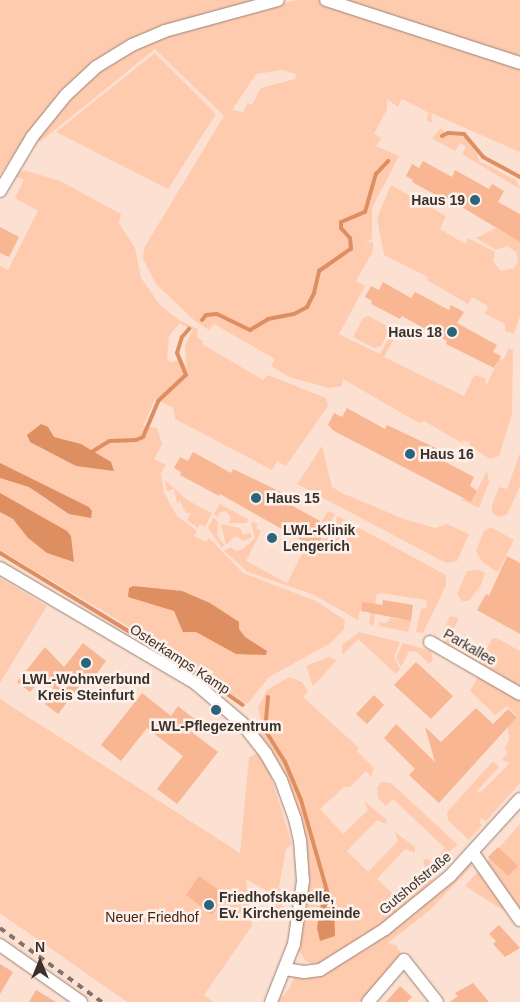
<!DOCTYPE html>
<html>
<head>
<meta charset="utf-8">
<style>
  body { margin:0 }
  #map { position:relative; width:520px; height:1002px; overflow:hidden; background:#fce0d2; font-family:Helvetica,sans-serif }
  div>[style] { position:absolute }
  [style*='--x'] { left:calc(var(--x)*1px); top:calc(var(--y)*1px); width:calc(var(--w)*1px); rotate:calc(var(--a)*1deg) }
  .green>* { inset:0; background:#ffcbaf }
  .water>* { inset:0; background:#de8f62 }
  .stream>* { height:4px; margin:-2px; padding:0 2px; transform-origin:2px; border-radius:2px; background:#de8f62 }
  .building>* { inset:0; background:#f8b692 }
  .roads { filter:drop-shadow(0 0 1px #9a8174) drop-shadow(0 0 1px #9a8174) }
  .minor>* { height:12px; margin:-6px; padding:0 6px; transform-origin:6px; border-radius:6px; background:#fff }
  .rail>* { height:4px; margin-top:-2px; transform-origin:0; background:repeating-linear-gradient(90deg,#83736a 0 6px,transparent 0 12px) }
  .dots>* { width:14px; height:14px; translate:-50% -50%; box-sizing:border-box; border:2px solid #fdf1eb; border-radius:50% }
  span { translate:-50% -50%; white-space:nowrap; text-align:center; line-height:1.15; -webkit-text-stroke:5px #fdf1eb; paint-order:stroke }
  .poi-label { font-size:14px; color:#3b312b; font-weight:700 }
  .right { translate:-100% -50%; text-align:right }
  .left { translate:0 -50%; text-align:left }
  .street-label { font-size:14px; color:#3b312b }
  .park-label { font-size:14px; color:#462612 }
  .north { position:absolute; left:15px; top:937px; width:50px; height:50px; -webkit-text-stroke:4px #fdf1eb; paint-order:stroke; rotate:0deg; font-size:14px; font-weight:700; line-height:20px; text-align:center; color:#3b312b }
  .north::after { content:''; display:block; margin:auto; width:18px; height:22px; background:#3b312b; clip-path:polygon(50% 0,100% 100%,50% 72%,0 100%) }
</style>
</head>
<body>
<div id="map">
  <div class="green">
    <div style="clip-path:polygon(evenodd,0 0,275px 0,277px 5px,297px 0,520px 0,520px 152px,431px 113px,432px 123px,426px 120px,429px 113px,402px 99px,398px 107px,387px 99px,387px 109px,374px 134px,381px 138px,376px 146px,399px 156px,372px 208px,372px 239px,365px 243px,373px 242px,373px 251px,356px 281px,365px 286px,339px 334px,380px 354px,394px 328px,399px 330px,384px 357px,464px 396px,474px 375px,485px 378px,486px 386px,499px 359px,503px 360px,509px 348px,513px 350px,512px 414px,499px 456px,490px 459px,469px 445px,470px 443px,463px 440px,462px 443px,424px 421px,419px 423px,343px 379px,342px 386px,329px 388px,289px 377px,271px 366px,275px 359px,214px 324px,209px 330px,195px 321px,156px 284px,143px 259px,144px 248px,224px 116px,155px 49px,40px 142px,28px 133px,0 175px,0 0,283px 70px,296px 74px,295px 79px,261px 88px,252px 105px,248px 103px,243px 112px,232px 110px,256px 74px,283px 70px)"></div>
    <div style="clip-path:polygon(155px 53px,216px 114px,168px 189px,56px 132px)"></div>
    <div style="clip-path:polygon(441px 128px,447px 135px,466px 137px,476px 148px,479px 161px,516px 180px,520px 189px,462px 154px,466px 147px,460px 143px,455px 151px,432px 138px)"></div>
    <div style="clip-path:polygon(evenodd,24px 170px,60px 181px,121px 214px,119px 223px,135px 248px,141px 278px,160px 305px,179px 320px,198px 329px,197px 337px,203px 341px,202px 344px,263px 380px,268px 375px,326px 398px,328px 406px,286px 466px,277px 461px,272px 470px,175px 419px,173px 408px,155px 399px,143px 426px,157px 428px,162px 444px,154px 459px,166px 465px,161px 473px,164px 493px,177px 516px,197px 531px,194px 536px,206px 542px,209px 538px,243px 573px,316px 601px,345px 620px,344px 629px,329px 644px,269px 677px,247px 704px,113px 617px,0 550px,0 266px,8px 270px,38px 211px,15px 198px,24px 180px,15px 176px,24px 170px,180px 323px,192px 331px,185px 346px,187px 367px,182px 360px,170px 362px,167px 357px,169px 336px,180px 323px)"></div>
    <div style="clip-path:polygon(391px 185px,446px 216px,440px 229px,465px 244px,468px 238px,495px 252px,493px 261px,501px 271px,514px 268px,518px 261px,516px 252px,507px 246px,496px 250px,476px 238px,496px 228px,520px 242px,520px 316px,514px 334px,505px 331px,505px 324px,485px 314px,488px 306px,472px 297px,468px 304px,427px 280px,428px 277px,384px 255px,377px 218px)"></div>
    <div style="clip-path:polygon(368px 316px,391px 328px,381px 346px,374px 348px,353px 337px,363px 318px)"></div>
    <div style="clip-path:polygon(322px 446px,332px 487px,342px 493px,404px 519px,435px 528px,447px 524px,469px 534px,457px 561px,446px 563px,293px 482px,298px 483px)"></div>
    <div style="clip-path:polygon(520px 453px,520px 486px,507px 515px,498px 517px,492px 512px,492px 505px,499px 487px,507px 489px)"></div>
    <div style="clip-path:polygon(487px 471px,489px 482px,479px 508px,462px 500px,464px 498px,471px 502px)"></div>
    <div style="clip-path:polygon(165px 480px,187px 500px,212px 513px,205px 527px,200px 524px,198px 528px,187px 520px,191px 513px,186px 513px,180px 501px,177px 503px,174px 489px,167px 491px)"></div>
    <div style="clip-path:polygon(220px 504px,248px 519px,247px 523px,229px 523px,231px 517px,226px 511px,220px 512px,218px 517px,214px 514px)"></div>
    <div style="clip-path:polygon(328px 511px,335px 514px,323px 535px,315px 531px)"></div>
    <div style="clip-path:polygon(337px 516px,446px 575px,446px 585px,423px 633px,416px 632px,421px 609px,426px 608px,427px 600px,380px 593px,376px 595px,374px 626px,369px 623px,371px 613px,362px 602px,358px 620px,314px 595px,248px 572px,224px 551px,231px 547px,236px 551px,243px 549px,255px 538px,251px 522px,258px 524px,256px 528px,261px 531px,246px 561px,287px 583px,307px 544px,309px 542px,317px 546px,321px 538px,325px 539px,335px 526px)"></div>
    <div style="clip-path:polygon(213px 517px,218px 522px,217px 534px,224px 545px,222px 548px,208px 528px)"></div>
    <div style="clip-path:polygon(221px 524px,240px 528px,243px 535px,250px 533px,252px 537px,244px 541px,235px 536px,226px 545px)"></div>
    <div style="clip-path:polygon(490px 527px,514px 540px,498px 572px,483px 563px,476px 551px,484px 531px)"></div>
    <div style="clip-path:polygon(479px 570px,485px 573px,481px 585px,469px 601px,462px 601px,457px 594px,467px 571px)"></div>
    <div style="clip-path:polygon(0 578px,47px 606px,0 683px)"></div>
    <div style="clip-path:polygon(450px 616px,459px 618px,448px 639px,480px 656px,476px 663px,443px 643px,442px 635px)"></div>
    <div style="clip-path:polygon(390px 618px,411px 621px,408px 632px,379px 626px,379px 622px,387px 623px)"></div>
    <div style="clip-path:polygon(359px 632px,400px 642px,394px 657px,400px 669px,396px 674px,358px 639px,342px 655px,342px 645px)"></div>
    <div style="clip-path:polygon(496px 638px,520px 651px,520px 687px,478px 664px,492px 639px)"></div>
    <div style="clip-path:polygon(403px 643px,431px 651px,433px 660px,429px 664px,417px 652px,409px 651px,401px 667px,396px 658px)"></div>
    <div style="clip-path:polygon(329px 657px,337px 660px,313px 686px,306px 666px)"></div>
    <div style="clip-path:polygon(289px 677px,302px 682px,308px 691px,303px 697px,359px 748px,357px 751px,374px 768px,371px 777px,366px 771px,350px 787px,344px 787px,320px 809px,343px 834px,368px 810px,364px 801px,387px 820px,386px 824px,377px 820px,347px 851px,368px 872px,398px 841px,395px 832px,415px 847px,415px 853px,405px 849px,377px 879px,398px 899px,426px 870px,423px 860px,428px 859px,439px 870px,429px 885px,384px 923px,323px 963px,313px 964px,306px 961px,299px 951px,309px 882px,303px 823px,280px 764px,255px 728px,261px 720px,258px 708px,267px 690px)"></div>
    <div style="clip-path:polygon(478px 677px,520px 700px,520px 783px,486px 821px,482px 818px,479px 822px,482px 825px,469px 840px,448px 820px,447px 812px,493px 761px,499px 767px,476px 792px,482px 791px,510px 763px,502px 760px,508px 752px,504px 749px,509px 741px,508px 727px,518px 716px,507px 706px,495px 715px,470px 691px)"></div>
    <div style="clip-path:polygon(0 699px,240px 853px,249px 757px,258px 753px,270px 773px,292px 844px,286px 849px,279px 887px,283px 909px,274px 912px,272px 898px,267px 891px,246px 879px,252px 926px,204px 995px,213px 1002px,127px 1002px,0 913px)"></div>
    <div style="clip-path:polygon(382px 782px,391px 783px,458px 845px,441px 857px,439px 855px,445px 848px,393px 799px,386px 806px,378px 798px,377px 787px)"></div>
    <div style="clip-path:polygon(520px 824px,520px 921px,465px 886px)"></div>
    <div style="clip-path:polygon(468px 864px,472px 866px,430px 910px,388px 943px,396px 945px,402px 955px,366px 1002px,277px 1002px,289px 989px,295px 976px,334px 968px)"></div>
  </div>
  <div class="water">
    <div style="clip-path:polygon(41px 424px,48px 427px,54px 437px,81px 444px,111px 462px,114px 471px,76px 466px,30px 442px,27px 435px)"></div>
    <div style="clip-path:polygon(0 463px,89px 507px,92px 511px,91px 518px,69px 514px,29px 487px,0 478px)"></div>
    <div style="clip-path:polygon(0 493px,67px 531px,71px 536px,74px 562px,47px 553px,28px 538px,13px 519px,0 512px)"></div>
    <div style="clip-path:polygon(133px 586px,182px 591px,210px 603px,239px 622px,239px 629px,245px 637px,267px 651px,266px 655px,236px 654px,196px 632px,183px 632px,174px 611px,128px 597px,129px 588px)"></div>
    <div style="clip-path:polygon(324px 885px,334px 899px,335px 936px,320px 941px,317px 928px)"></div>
  </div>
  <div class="stream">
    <div style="--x:442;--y:136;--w:7;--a:-27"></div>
    <div style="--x:448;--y:133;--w:16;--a:4"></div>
    <div style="--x:464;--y:134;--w:30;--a:50"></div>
    <div style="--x:483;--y:157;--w:42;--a:28.4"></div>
    <div style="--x:202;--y:320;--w:6;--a:-51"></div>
    <div style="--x:206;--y:315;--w:11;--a:-5"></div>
    <div style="--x:217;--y:314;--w:37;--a:26"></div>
    <div style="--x:250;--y:330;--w:21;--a:-31"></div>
    <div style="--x:268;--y:319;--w:26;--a:-11"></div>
    <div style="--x:294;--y:314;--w:15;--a:-28"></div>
    <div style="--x:307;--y:307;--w:16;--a:-63"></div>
    <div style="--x:314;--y:293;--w:23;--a:-77"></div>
    <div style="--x:319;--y:271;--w:39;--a:-35"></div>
    <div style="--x:351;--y:249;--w:11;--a:-95"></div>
    <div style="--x:350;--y:238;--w:13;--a:-132"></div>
    <div style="--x:341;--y:228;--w:6;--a:-90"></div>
    <div style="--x:341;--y:222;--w:26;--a:-23"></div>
    <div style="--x:365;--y:212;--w:40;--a:-74"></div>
    <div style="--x:376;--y:174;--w:18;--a:-47"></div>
    <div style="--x:90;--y:453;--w:22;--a:-32"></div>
    <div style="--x:109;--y:441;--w:27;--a:-2"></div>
    <div style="--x:136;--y:440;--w:8;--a:-23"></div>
    <div style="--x:143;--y:437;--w:39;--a:-67"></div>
    <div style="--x:158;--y:401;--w:38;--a:-43"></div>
    <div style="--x:186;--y:375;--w:24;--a:-112"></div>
    <div style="--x:177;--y:353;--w:17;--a:-73"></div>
    <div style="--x:182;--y:337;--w:11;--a:-49"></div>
    <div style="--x:0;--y:553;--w:229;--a:31.3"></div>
    <div style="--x:196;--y:672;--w:57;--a:35.1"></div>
    <div style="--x:268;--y:697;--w:33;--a:95"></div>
    <div style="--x:265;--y:730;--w:38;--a:58"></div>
    <div style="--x:285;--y:762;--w:41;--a:67.2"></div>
    <div style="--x:301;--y:800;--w:98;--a:74"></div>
  </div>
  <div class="building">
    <div style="clip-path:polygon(423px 161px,452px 177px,455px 170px,489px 189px,492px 184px,504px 191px,498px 202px,520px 214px,520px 242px,442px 195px,441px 198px,412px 182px,413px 180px,406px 176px,412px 164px,419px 168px)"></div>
    <div style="clip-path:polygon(0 227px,19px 237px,9px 257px,0 253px)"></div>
    <div style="clip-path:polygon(383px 282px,411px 298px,415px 292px,449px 310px,451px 305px,464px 312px,457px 323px,497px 345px,493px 352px,501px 356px,494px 368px,446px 344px,447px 341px,402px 316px,400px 319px,371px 304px,372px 301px,365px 297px,371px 286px,379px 290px)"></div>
    <div style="clip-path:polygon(347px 408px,385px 429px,387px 425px,440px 450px,436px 457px,474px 477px,470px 486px,477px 491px,471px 502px,334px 431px,328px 425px,334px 413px,342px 417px)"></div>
    <div style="clip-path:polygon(193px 452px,231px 473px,233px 469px,285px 494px,282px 500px,320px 521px,316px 531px,323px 535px,317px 546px,308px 544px,220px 494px,219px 496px,180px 475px,181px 472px,174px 468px,180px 457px,188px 461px)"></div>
    <div style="clip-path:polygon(507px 556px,520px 563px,520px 634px,477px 610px,486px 594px,489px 596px)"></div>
    <div style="clip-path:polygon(383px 600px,413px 605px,411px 621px,361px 611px,362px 602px,382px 605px)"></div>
    <div style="clip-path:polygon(83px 643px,106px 661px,90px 683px,85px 679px,58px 714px,45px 704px,55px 691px,40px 680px,30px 692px,17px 682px,45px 647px,64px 667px)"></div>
    <div style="clip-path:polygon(416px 662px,453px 696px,431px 719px,394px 685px)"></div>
    <div style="clip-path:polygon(142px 693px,171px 716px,178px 706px,188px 714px,196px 720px,189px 730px,218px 752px,177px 804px,157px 789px,183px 756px,147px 728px,121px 761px,101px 745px)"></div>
    <div style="clip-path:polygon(374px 695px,384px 705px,367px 724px,356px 714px)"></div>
    <div style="clip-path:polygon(476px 708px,493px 724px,508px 709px,517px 717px,439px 803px,409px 775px,415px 769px,384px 738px,396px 724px,435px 762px,425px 727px,441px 742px)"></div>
    <div style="clip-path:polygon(498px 847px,518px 866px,508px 876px,488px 857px)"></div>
    <div style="clip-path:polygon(199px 876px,226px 895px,212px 915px,186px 895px)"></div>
    <div style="clip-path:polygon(499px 925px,520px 948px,505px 957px,493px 944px,496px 941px,489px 934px)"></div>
    <div style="clip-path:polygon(0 964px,13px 972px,0 994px)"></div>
    <div style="clip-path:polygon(473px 983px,489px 1002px,450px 1002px,458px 996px,455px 993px)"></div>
    <div style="clip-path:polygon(400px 986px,412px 997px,407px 1002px,386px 1002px)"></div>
    <div style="clip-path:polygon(36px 990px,56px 1002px,29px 1002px)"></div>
  </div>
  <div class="roads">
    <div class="minor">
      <div style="--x:326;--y:0;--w:204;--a:18"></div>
      <div style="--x:0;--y:191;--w:63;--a:-59.3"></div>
      <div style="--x:32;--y:137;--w:54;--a:-51"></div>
      <div style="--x:66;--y:95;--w:41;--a:-43"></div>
      <div style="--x:96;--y:67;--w:42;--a:-31.4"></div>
      <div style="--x:132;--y:45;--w:36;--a:-23"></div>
      <div style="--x:165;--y:31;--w:117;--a:-15.3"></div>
      <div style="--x:0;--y:568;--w:226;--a:30.5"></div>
      <div style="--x:195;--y:683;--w:62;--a:40.4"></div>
      <div style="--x:242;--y:723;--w:39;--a:52"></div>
      <div style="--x:266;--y:754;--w:30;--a:60"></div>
      <div style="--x:281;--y:780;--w:41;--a:70.3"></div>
      <div style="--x:295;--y:819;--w:22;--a:77"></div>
      <div style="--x:300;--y:840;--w:41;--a:85.8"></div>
      <div style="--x:303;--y:881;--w:64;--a:98.1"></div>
      <div style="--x:294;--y:944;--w:62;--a:111.6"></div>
      <div style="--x:430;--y:642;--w:104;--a:30"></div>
      <div style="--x:473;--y:853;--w:82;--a:55"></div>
      <div style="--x:0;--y:945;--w:99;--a:35.1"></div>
      <div style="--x:285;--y:969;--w:19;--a:9"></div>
      <div style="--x:304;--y:972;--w:16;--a:-7"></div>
      <div style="--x:320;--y:970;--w:77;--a:-32.2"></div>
      <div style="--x:385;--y:929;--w:84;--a:-39.2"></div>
      <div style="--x:450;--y:876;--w:104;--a:-47.7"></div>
      <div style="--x:368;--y:1002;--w:55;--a:-49.4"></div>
      <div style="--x:404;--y:960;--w:53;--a:51.8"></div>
    </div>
  </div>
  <div class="rail">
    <div style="--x:0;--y:928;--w:126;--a:36"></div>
  </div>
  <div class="dots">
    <div style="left:475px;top:200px;background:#2a647d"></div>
    <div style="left:452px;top:332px;background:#2a647d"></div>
    <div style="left:410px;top:454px;background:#2a647d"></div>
    <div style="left:256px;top:498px;background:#2a647d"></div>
    <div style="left:272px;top:538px;background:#2a647d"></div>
    <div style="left:86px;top:663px;background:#2a647d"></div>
    <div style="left:216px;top:710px;background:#2a647d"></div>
    <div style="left:209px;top:905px;background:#2a647d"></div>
  </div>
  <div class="poi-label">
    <span class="right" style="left:465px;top:200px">Haus 19</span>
    <span class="right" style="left:442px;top:332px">Haus 18</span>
    <span class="left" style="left:420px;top:454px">Haus 16</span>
    <span class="left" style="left:266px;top:498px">Haus 15</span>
    <span class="left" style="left:283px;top:538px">LWL-Klinik<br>Lengerich</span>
    <span style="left:86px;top:687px">LWL-Wohnverbund<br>Kreis Steinfurt</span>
    <span style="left:216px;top:726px">LWL-Pflegezentrum</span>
    <span class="left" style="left:219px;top:905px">Friedhofskapelle,<br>Ev. Kirchengemeinde</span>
  </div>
  <div class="street-label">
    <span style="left:470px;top:647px;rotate:30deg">Parkallee</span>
    <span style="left:180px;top:659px;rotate:33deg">Osterkamps Kamp</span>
    <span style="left:415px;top:883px;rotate:-40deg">Gutshofstraße</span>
  </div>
  <div class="park-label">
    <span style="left:152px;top:917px">Neuer Friedhof</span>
  </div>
  <div class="north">N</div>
</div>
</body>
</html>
